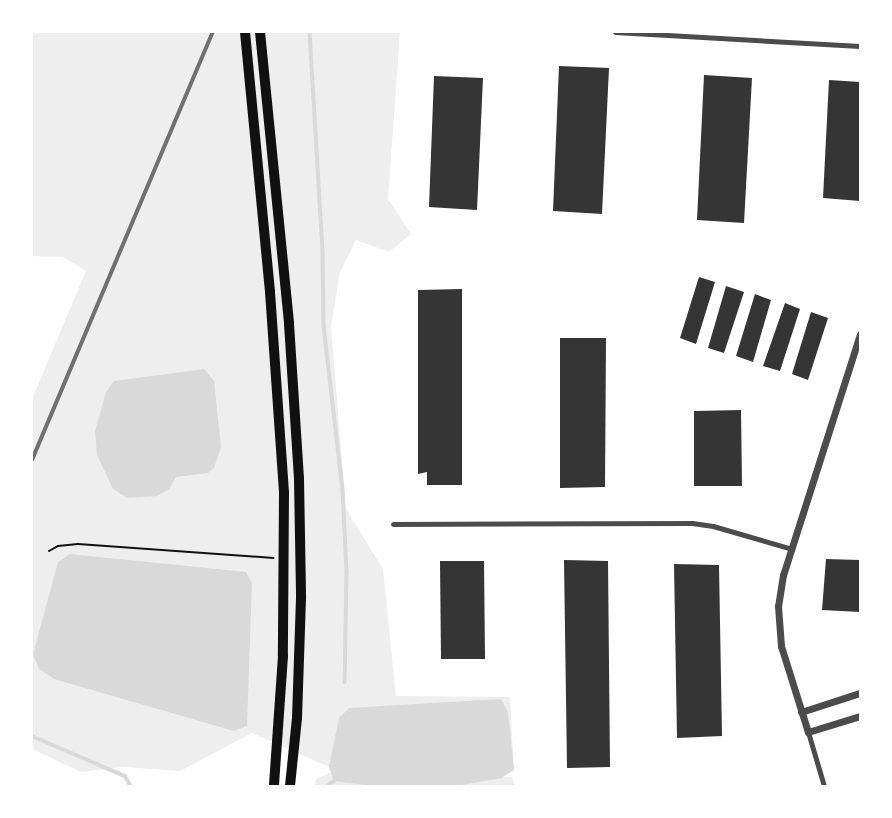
<!DOCTYPE html>
<html>
<head>
<meta charset="utf-8">
<style>
  body { margin:0 }
  #map { position:relative; width:892px; height:818px; overflow:hidden; background:#fff; font-family:"Space Grotesk",sans-serif }
  div>[style] { position:absolute }
  [style*='--x'] { left:calc(var(--x)*1px); top:calc(var(--y)*1px); width:calc(var(--w)*1px); rotate:calc(var(--a)*1deg) }
  .green>* { inset:0; background:#eee }
  .water>* { inset:0; background:#d9d9d9 }
  .stream>* { height:3.5px; margin:-1.75px; padding:0 1.75px; transform-origin:1.75px; border-radius:1.75px; background:#d9d9d9 }
  .building>* { inset:0; background:#353535 }
  .path>* { height:2px; margin:-1px; padding:0 1px; transform-origin:1px; border-radius:1px; background:#111 }
  .minor>* { height:5px; margin:-2.5px; padding:0 2.5px; transform-origin:2.5px; border-radius:2.5px; background:#4c4c4c }
  .tertiary>* { height:7px; margin:-3.5px; padding:0 3.5px; transform-origin:3.5px; border-radius:3.5px; background:#4c4c4c }
  .trunk>* { height:10px; margin:-5px; padding:0 5px; transform-origin:5px; border-radius:5px; background:#111 }
  .rail>* { height:3.5px; margin:-1.75px; padding:0 1.75px; transform-origin:1.75px; border-radius:1.75px; background:#707070 }
  span { translate:-50% -50%; white-space:nowrap; text-align:center; line-height:1.15; -webkit-text-stroke:6px #fff; paint-order:stroke }
  .frame { position:absolute; inset:0; border:33px solid #fff; pointer-events:none }
</style>
</head>
<body>
<div id="map">
  <div class="green">
    <div style="clip-path:polygon(32px 32px,400px 32px,388px 199px,411px 234px,389px 252px,356px 240px,340px 272px,331px 327px,346px 509px,383px 569px,396px 696px,510px 697px,514px 772px,486px 777px,512px 777px,515px 786px,315px 786px,316px 779px,336px 770px,252px 733px,180px 771px,123px 767px,81px 772px,32px 749px,32px 399px,86px 271px,63px 257px,32px 256px)"></div>
  </div>
  <div class="water">
    <div style="clip-path:polygon(204px 369px,214px 381px,221px 447px,214px 468px,208px 473px,176px 477px,169px 489px,157px 496px,127px 498px,113px 489px,97px 455px,95px 431px,106px 392px,114px 381px)"></div>
    <div style="clip-path:polygon(70px 554px,246px 572px,252px 583px,247px 726px,234px 731px,54px 679px,39px 669px,33px 654px,58px 562px)"></div>
    <div style="clip-path:polygon(501px 699px,508px 712px,514px 769px,502px 778px,456px 786px,372px 786px,334px 781px,329px 767px,339px 718px,349px 708px)"></div>
  </div>
  <div class="stream">
    <div style="--x:310;--y:32;--w:222;--a:86.6"></div>
    <div style="--x:323;--y:254;--w:72;--a:89.2"></div>
    <div style="--x:324;--y:326;--w:165;--a:83.4"></div>
    <div style="--x:343;--y:490;--w:82;--a:87.2"></div>
    <div style="--x:347;--y:572;--w:110;--a:91"></div>
    <div style="--x:32;--y:736;--w:101;--a:23.3"></div>
    <div style="--x:125;--y:776;--w:12;--a:59"></div>
    <div style="--x:327;--y:786;--w:9;--a:-36"></div>
  </div>
  <div class="building">
    <div style="clip-path:polygon(559px 66px,609px 68px,602px 214px,553px 211px)"></div>
    <div style="clip-path:polygon(704px 75px,752px 78px,744px 223px,697px 220px)"></div>
    <div style="clip-path:polygon(434px 76px,483px 78px,477px 210px,429px 207px)"></div>
    <div style="clip-path:polygon(829px 80px,860px 82px,860px 201px,823px 198px)"></div>
    <div style="clip-path:polygon(699px 277px,715px 282px,696px 344px,680px 338px)"></div>
    <div style="clip-path:polygon(726px 286px,744px 292px,724px 353px,708px 348px)"></div>
    <div style="clip-path:polygon(462px 289px,462px 485px,427px 485px,427px 472px,418px 474px,418px 290px)"></div>
    <div style="clip-path:polygon(755px 294px,771px 300px,753px 362px,736px 356px)"></div>
    <div style="clip-path:polygon(785px 303px,800px 309px,780px 371px,763px 366px)"></div>
    <div style="clip-path:polygon(811px 312px,828px 318px,808px 380px,792px 374px)"></div>
    <div style="clip-path:polygon(560px 338px,606px 338px,605px 487px,560px 488px)"></div>
    <div style="clip-path:polygon(741px 410px,742px 486px,694px 486px,694px 411px)"></div>
    <div style="clip-path:polygon(826px 559px,860px 560px,860px 612px,822px 610px)"></div>
    <div style="clip-path:polygon(564px 560px,608px 561px,610px 767px,567px 768px)"></div>
    <div style="clip-path:polygon(440px 561px,484px 561px,485px 659px,441px 659px)"></div>
    <div style="clip-path:polygon(674px 564px,719px 565px,722px 736px,677px 738px)"></div>
  </div>
  <div class="path">
    <div style="--x:49;--y:551;--w:10;--a:-29"></div>
    <div style="--x:58;--y:546;--w:20;--a:-6"></div>
    <div style="--x:78;--y:544;--w:196;--a:4.1"></div>
  </div>
  <div class="minor">
    <div style="--x:615;--y:32;--w:245;--a:3.3"></div>
    <div style="--x:393;--y:524;--w:299;--a:-0.2"></div>
    <div style="--x:692;--y:523;--w:21;--a:8"></div>
    <div style="--x:713;--y:526;--w:82;--a:16.2"></div>
    <div style="--x:808;--y:732;--w:56;--a:73.5"></div>
  </div>
  <div class="tertiary">
    <div style="--x:860;--y:334;--w:253;--a:107.7"></div>
    <div style="--x:783;--y:575;--w:31;--a:99"></div>
    <div style="--x:778;--y:606;--w:40;--a:85.7"></div>
    <div style="--x:781;--y:646;--w:90;--a:72.6"></div>
    <div style="--x:808;--y:732;--w:54;--a:-17.1"></div>
    <div style="--x:801;--y:712;--w:62;--a:-17.9"></div>
  </div>
  <div class="trunk">
    <div style="--x:245;--y:32;--w:261;--a:84.5"></div>
    <div style="--x:270;--y:292;--w:201;--a:86"></div>
    <div style="--x:284;--y:493;--w:163;--a:90.4"></div>
    <div style="--x:283;--y:656;--w:130;--a:94"></div>
    <div style="--x:260;--y:32;--w:293;--a:84.3"></div>
    <div style="--x:289;--y:324;--w:155;--a:86.3"></div>
    <div style="--x:299;--y:479;--w:119;--a:89"></div>
    <div style="--x:301;--y:598;--w:120;--a:91.9"></div>
    <div style="--x:297;--y:718;--w:68;--a:95.9"></div>
  </div>
  <div class="rail">
    <div style="--x:32;--y:460;--w:465;--a:-67.1"></div>
  </div>
  <div class="frame"></div>
</div>
</body>
</html>
